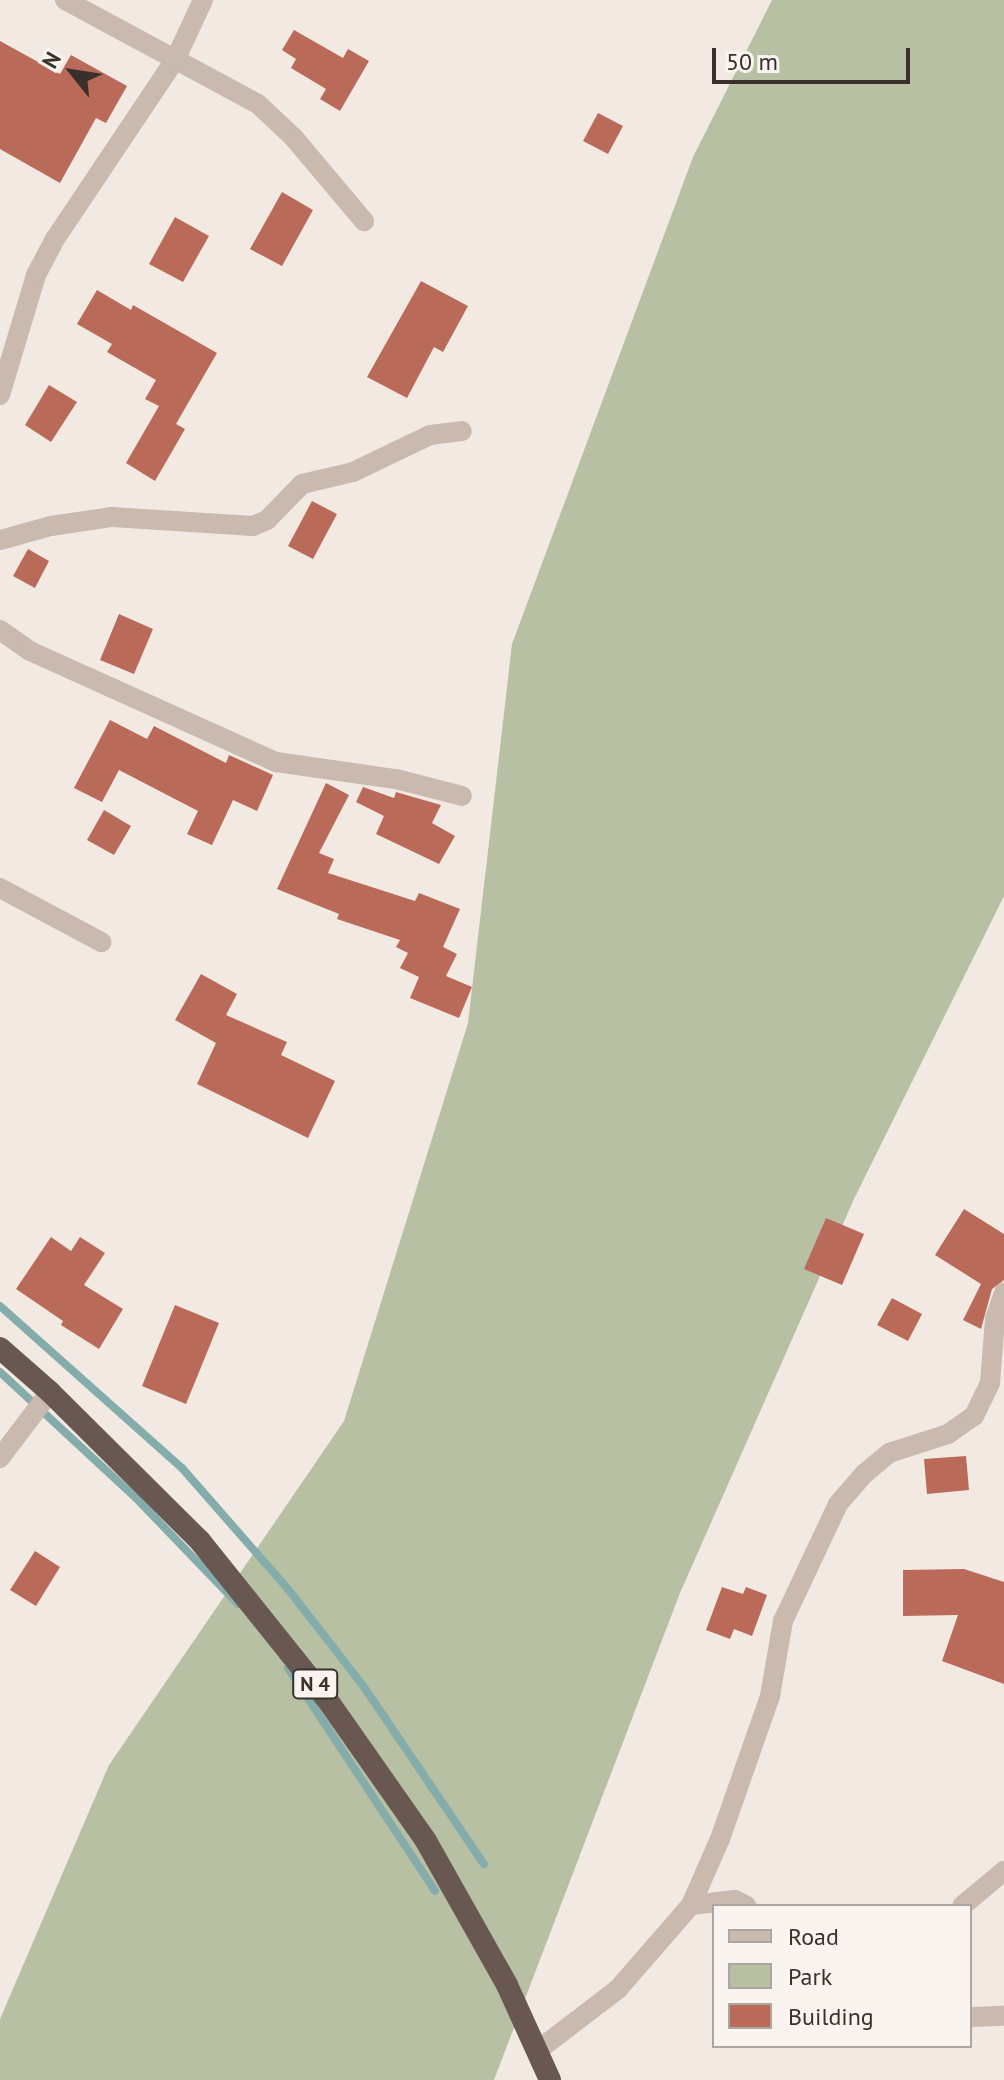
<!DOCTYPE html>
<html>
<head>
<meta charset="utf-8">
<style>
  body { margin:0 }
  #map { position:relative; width:1004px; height:2080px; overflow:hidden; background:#f2eae2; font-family:"PT Sans",sans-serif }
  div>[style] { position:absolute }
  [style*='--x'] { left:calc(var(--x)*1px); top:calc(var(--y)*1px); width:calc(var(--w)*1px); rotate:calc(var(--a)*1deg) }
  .green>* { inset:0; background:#b8c0a3 }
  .stream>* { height:8px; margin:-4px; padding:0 4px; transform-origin:4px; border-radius:4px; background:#84acab }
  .building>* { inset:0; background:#ba6a58 }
  .minor>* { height:20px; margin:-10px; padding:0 10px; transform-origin:10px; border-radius:10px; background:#c9b9af }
  .trunk>* { height:22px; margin:-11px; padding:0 11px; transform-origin:11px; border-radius:11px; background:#695852 }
  span { translate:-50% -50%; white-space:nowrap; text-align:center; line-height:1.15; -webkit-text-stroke:8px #f9f4ef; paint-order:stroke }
  .shield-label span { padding:2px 6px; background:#f9f4ef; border:2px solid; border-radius:6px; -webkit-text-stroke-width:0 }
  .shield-label { font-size:20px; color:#39302c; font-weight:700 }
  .legend { position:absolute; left:712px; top:1904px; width:260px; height:144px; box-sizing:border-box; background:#f9f4ef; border:2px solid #aca6a1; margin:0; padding:10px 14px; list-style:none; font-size:24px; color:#39302c }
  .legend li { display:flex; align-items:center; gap:16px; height:40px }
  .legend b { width:40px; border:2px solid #aca6a1 }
  .north { position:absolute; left:32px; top:32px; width:80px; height:80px; -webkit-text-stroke:6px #f9f4ef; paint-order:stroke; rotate:300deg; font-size:22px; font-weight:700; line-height:32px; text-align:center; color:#39302c }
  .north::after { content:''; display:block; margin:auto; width:28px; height:36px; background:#39302c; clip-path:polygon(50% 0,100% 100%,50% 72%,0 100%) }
  .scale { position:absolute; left:712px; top:48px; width:198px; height:36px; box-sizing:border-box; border:4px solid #39302c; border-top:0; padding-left:10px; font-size:24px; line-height:28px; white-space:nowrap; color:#39302c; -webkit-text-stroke:6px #f9f4ef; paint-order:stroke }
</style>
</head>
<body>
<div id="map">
  <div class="green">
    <div style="clip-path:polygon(772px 0,1004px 0,1004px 896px,854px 1199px,680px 1593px,494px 2080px,0 2080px,0 2019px,109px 1765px,344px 1421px,468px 1023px,512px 644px,693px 157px)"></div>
  </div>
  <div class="stream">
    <div style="--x:0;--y:1306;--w:244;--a:41.7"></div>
    <div style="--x:182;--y:1468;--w:161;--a:48.8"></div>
    <div style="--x:288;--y:1589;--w:124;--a:52.2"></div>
    <div style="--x:364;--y:1687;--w:214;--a:55.9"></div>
    <div style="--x:0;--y:1372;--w:185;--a:42.8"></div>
    <div style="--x:136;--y:1498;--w:147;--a:46.1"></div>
    <div style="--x:288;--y:1668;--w:267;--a:56.6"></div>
  </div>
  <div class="building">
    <div style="clip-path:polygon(294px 30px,343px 58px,348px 49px,369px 61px,340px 111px,320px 99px,326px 89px,291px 68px,296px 59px,282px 50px)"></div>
    <div style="clip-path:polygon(0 41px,60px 74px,71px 55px,127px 86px,106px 123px,96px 118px,60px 183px,0 149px)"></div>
    <div style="clip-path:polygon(598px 113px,623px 126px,608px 154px,583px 141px)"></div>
    <div style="clip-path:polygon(282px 192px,313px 210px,282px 266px,250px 249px)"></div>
    <div style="clip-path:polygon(175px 217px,209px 236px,183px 282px,149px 264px)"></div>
    <div style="clip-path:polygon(421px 281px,468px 306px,443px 352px,434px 347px,407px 398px,367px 377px)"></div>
    <div style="clip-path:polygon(97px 290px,131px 310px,133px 305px,217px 353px,176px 424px,185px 429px,155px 481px,126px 463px,159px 406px,145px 399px,156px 380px,107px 352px,112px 344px,77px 324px)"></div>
    <div style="clip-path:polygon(49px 385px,77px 402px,51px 442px,25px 425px)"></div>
    <div style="clip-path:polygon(312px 501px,337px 514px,313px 559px,288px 546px)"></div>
    <div style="clip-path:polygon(28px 549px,49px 561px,35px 588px,13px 576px)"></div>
    <div style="clip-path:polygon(119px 614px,153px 629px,134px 674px,100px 660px)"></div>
    <div style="clip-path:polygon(110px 720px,147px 739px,154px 726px,226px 763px,229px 755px,273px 775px,257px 811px,233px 800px,212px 845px,187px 834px,198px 811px,119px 770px,102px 802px,74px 788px)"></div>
    <div style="clip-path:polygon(326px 783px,349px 795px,319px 853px,334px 859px,328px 873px,415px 901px,419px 893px,460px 909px,443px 947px,457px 954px,446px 976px,472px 987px,459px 1018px,410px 998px,419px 977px,400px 968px,408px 953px,396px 947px,400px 940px,337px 919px,339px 914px,277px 889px)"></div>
    <div style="clip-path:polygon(363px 787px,394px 798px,396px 792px,441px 805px,432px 823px,455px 836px,439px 864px,376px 834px,384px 816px,356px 802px)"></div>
    <div style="clip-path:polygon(104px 810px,131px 826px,114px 855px,87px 840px)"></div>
    <div style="clip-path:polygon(201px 974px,237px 994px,226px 1015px,287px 1042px,281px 1055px,335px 1081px,308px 1138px,197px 1084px,216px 1043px,175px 1020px)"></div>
    <div style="clip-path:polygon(964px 1209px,1004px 1234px,1004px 1280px,992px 1289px,981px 1329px,963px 1320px,981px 1284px,935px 1255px)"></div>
    <div style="clip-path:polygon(826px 1218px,864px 1234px,842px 1285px,804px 1269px)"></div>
    <div style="clip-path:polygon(51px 1237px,71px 1251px,80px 1237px,105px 1253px,84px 1285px,123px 1309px,99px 1349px,61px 1325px,63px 1321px,16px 1289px)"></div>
    <div style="clip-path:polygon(892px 1298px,922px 1314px,908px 1341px,877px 1325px)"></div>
    <div style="clip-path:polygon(175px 1305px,219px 1323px,186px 1404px,142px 1386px)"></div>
    <div style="clip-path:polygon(966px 1456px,969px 1490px,927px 1494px,924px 1459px)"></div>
    <div style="clip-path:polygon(35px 1551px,60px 1567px,36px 1606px,10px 1590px)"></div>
    <div style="clip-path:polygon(964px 1569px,1004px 1582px,1004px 1684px,942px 1661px,958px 1615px,903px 1616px,903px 1570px)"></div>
    <div style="clip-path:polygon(722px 1587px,743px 1594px,746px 1587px,767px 1595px,752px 1636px,734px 1629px,730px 1639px,706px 1630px)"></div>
  </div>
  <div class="minor">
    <div style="--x:65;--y:0;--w:219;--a:28.3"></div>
    <div style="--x:258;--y:104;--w:50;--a:43.4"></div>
    <div style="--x:294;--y:138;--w:109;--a:49.9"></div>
    <div style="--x:0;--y:395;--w:125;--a:-73.3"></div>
    <div style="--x:36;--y:275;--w:41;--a:-62.2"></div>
    <div style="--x:55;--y:239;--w:216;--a:-56.2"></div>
    <div style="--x:175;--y:60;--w:66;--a:-65"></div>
    <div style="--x:0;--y:540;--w:53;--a:-15.4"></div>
    <div style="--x:51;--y:526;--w:62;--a:-8.4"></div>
    <div style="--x:112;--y:517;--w:141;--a:3.7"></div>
    <div style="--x:253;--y:526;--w:15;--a:-23"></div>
    <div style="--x:267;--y:520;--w:50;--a:-45.8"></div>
    <div style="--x:302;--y:484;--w:52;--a:-13.2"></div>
    <div style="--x:353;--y:472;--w:85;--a:-25.7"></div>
    <div style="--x:430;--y:435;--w:32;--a:-7"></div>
    <div style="--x:0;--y:630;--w:37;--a:35"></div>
    <div style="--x:30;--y:651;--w:270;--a:24.3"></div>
    <div style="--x:276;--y:762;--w:121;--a:8.1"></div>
    <div style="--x:396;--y:779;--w:68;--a:14.4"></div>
    <div style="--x:0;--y:888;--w:115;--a:28.1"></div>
    <div style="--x:0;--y:1458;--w:83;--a:-52.9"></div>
    <div style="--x:691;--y:1905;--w:44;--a:-6.5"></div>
    <div style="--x:735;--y:1900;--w:13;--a:27"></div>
    <div style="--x:962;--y:1906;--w:55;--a:-39.8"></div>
    <div style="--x:970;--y:2017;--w:34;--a:-2"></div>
    <div style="--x:537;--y:2051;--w:102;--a:-37.4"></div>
    <div style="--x:618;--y:1989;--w:111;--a:-49"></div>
    <div style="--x:691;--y:1905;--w:72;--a:-66.3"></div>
    <div style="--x:720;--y:1839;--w:151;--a:-70.7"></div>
    <div style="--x:770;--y:1696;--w:76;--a:-80.2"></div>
    <div style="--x:783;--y:1621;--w:129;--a:-64.8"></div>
    <div style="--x:838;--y:1504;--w:40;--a:-49"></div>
    <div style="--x:864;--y:1474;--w:33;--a:-40"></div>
    <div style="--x:889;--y:1453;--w:62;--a:-17.9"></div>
    <div style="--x:948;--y:1434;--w:32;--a:-35"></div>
    <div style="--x:974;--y:1416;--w:37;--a:-64"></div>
    <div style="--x:990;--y:1383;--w:64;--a:-85.5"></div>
    <div style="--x:995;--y:1319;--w:28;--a:-71"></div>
  </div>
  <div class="trunk">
    <div style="--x:0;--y:1348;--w:67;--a:41.3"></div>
    <div style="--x:50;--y:1392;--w:211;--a:44.8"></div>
    <div style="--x:200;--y:1541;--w:201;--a:51.3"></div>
    <div style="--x:326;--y:1698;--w:174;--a:55"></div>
    <div style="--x:426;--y:1841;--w:165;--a:60.6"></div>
    <div style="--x:507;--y:1985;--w:104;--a:65.6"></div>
  </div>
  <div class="shield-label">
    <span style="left:315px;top:1684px">N 4</span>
  </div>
  <ul class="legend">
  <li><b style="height:10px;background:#c9b9af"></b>Road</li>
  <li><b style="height:22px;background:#b8c0a3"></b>Park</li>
  <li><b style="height:22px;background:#ba6a58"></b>Building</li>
  </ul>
  <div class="north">N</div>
  <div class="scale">50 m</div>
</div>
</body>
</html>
